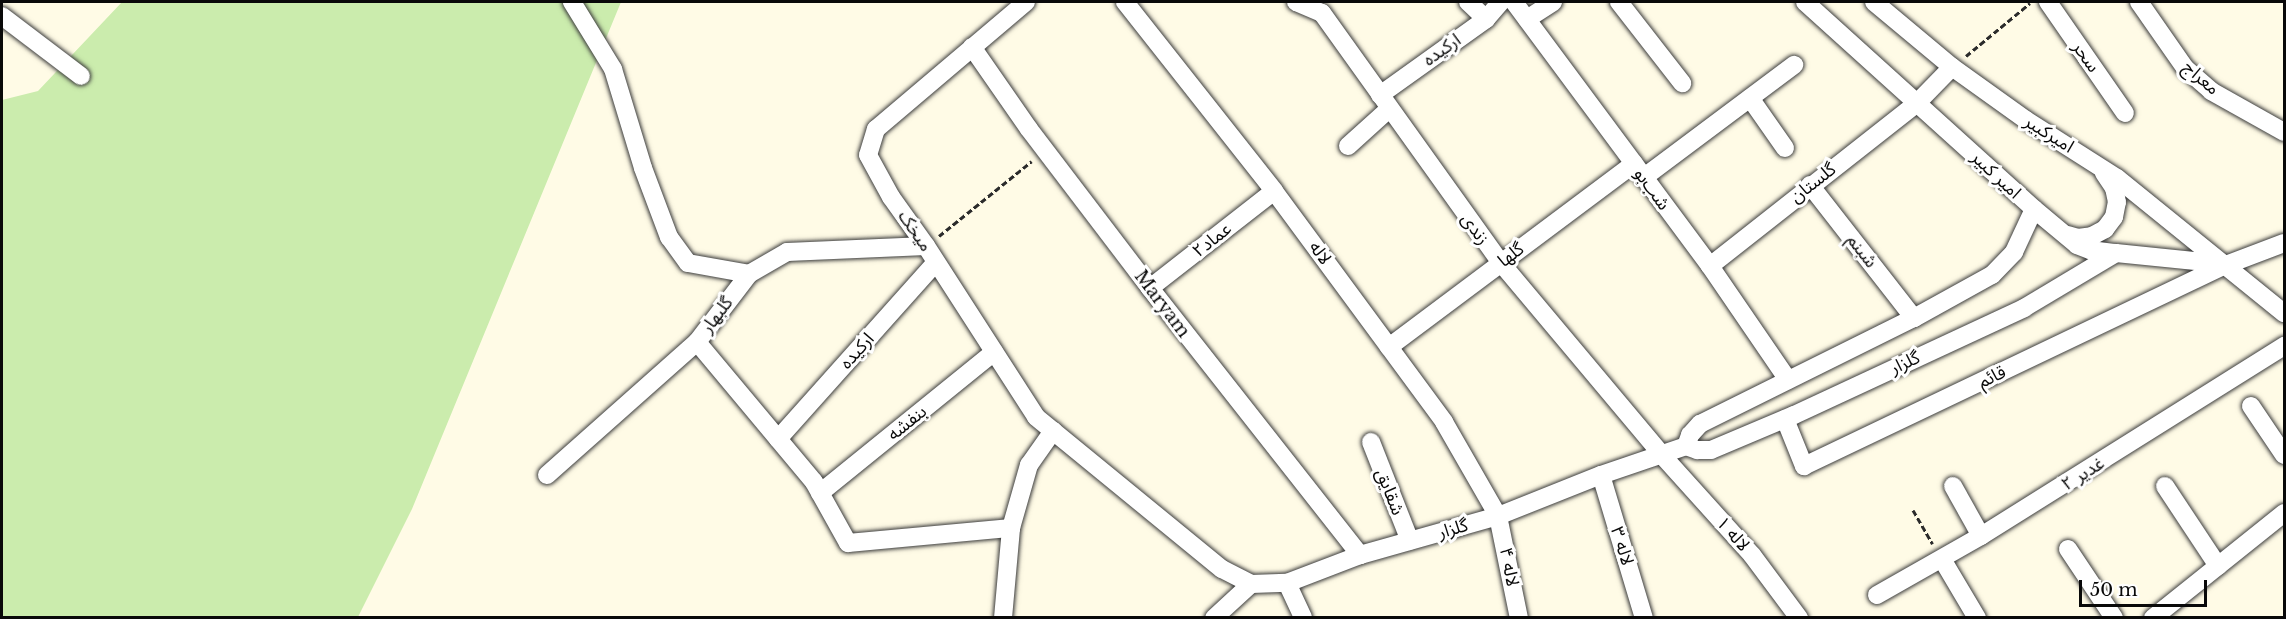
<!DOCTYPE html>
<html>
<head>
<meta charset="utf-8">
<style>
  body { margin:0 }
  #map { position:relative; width:2286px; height:619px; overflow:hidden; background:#fffbe6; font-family:"Libre Baskerville","Noto Sans Arabic",serif }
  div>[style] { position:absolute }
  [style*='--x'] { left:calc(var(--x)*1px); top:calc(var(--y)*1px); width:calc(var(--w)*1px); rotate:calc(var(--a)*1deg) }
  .green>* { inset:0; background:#cbecad }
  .path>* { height:3px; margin-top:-1.5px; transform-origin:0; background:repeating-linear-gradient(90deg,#2b2b2b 0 6px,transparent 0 9px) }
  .roads { filter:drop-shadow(0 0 2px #3c3c3c) drop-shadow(0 0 2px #3c3c3c) }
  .minor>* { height:18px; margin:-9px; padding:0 9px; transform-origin:9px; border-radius:9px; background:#fff }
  span { translate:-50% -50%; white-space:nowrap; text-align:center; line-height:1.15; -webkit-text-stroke:6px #fff; paint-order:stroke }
  .street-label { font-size:18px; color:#090909 }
  .frame { position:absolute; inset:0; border:3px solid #090909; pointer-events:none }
  .scale { position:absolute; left:2079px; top:580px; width:128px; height:27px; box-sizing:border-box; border:3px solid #090909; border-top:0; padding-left:8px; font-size:18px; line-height:21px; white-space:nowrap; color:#090909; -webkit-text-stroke:4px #fff; paint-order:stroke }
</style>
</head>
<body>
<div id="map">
  <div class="green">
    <div style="clip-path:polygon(122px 2px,621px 2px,412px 509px,358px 617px,2px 618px,2px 100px,38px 91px)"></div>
  </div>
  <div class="path">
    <div style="--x:1966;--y:56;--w:83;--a:-39.6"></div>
    <div style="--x:939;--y:236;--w:119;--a:-38.9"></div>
    <div style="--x:1913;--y:510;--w:39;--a:60"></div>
  </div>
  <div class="roads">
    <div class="minor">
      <div style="--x:572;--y:2;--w:79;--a:58.5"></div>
      <div style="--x:613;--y:69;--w:103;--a:73.1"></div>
      <div style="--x:643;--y:168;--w:74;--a:69.4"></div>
      <div style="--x:669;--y:237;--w:32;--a:54"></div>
      <div style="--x:688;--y:263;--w:62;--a:10.2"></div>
      <div style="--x:1026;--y:2;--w:197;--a:139.7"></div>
      <div style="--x:876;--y:129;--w:27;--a:107"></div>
      <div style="--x:868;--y:155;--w:48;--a:61.3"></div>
      <div style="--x:891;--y:197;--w:60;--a:54.5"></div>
      <div style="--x:926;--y:246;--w:203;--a:57.2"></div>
      <div style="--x:1036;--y:417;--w:240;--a:39.3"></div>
      <div style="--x:1222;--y:569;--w:33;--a:27"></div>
      <div style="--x:1251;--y:584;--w:36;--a:-2"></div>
      <div style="--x:1287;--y:583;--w:78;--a:-21"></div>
      <div style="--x:1360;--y:555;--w:143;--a:-15.8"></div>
      <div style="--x:1498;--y:516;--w:111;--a:-21.7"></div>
      <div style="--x:1601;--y:475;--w:90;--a:-18.8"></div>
      <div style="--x:1686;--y:446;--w:12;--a:20"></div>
      <div style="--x:1697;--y:450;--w:14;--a:0"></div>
      <div style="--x:1711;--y:450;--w:90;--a:-22.9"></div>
      <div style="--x:1794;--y:415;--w:254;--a:-24.9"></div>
      <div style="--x:2024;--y:308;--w:107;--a:-30.9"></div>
      <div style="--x:1125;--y:2;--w:241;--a:51.7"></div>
      <div style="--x:1274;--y:191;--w:287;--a:53.6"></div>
      <div style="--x:1444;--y:422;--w:108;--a:60.1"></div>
      <div style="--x:1498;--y:516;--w:104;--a:78.4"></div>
      <div style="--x:1296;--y:2;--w:28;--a:23"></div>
      <div style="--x:1322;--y:13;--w:307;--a:54.4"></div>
      <div style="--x:1501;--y:263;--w:249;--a:50"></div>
      <div style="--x:1661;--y:454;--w:136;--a:48"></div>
      <div style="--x:1752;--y:555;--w:79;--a:53.3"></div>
      <div style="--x:1468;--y:2;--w:25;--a:43"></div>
      <div style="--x:1514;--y:2;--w:329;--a:53.4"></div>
      <div style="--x:1710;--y:266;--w:138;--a:55.6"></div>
      <div style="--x:1619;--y:2;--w:103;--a:52.1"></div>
      <div style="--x:1805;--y:2;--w:309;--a:42.1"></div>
      <div style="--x:2034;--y:209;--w:56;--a:39.9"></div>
      <div style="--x:2077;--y:245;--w:14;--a:21"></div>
      <div style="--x:2090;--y:250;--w:26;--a:7"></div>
      <div style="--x:2116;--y:253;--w:110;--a:5.8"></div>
      <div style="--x:1874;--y:2;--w:102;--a:39.8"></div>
      <div style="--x:1952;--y:67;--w:91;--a:35.6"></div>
      <div style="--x:2026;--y:120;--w:108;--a:32.5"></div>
      <div style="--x:2117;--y:178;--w:215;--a:39"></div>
      <div style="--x:2048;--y:2;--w:135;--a:55.3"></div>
      <div style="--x:2139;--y:2;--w:80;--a:55.1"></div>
      <div style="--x:2185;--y:68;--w:35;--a:41"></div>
      <div style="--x:2211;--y:91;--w:84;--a:29.3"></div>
      <div style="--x:2;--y:16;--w:99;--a:37.2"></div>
      <div style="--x:1527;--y:19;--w:31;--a:-33"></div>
      <div style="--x:972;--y:47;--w:100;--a:55.2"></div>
      <div style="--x:1029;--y:129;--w:200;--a:52.7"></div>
      <div style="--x:1150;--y:288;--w:340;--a:51.8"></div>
      <div style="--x:1380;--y:95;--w:130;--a:-35.6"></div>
      <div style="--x:1486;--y:19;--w:23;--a:-49"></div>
      <div style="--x:1750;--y:98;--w:61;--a:55"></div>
      <div style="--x:1348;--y:146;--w:55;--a:-42.1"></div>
      <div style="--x:1643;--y:178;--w:189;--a:-36.8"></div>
      <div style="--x:1810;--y:185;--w:169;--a:52"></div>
      <div style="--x:2068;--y:235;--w:10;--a:17"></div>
      <div style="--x:2078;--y:238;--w:14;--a:-8"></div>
      <div style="--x:2092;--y:236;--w:15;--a:-28"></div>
      <div style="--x:2105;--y:229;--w:15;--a:-53"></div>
      <div style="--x:2114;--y:217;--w:15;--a:-79"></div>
      <div style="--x:2117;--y:202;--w:14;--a:-102"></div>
      <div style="--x:2114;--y:188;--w:18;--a:-124"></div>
      <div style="--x:1710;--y:266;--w:263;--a:-38.2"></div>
      <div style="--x:1917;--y:103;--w:50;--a:-45.8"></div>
      <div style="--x:1150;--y:288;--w:157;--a:-38"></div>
      <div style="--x:697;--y:342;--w:182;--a:50.1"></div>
      <div style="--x:814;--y:482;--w:70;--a:60.9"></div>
      <div style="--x:848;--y:543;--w:164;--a:-5.3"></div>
      <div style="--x:1389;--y:347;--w:306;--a:-36.8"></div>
      <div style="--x:2251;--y:406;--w:59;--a:56"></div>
      <div style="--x:1785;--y:419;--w:51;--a:68"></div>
      <div style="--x:1804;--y:466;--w:467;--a:-25.5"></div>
      <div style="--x:2226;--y:265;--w:62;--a:-20.8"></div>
      <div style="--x:778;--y:439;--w:237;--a:-48.2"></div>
      <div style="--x:1371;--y:442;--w:106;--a:68.5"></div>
      <div style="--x:1686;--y:446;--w:12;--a:-70"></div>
      <div style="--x:1690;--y:435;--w:15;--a:-48"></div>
      <div style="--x:1700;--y:424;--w:239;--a:-26.4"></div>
      <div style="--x:1914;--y:318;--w:89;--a:-28.9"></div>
      <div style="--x:1992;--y:275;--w:32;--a:-46"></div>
      <div style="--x:2014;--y:252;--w:47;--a:-65.1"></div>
      <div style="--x:547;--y:475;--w:200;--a:-41.6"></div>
      <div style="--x:697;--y:342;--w:86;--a:-52.6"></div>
      <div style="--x:749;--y:274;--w:44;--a:-30.1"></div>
      <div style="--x:787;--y:252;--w:139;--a:-2.5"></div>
      <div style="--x:1601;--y:475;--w:149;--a:73.3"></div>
      <div style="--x:1953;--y:486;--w:57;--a:60.8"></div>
      <div style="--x:2165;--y:486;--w:96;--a:56.5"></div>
      <div style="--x:820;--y:493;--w:224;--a:-39"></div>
      <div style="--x:2068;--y:549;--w:83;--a:56.3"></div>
      <div style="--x:1942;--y:559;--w:69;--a:59.3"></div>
      <div style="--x:1287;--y:583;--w:38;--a:65"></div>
      <div style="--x:1877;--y:595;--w:120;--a:-29.6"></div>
      <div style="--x:1981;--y:536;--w:358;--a:-32.1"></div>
      <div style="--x:1003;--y:618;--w:90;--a:-84.9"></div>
      <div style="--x:1011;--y:528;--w:66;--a:-74.1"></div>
      <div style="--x:1029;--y:465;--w:42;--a:-54.8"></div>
      <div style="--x:1214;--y:618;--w:50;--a:-42.6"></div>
      <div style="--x:2153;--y:618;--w:168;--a:-38.7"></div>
    </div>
  </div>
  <div class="street-label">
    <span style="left:1442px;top:50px;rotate:-35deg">ارکیده</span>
    <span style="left:2086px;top:57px;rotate:55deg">سحر</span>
    <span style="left:2201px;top:78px;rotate:41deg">معراج</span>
    <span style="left:2049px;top:134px;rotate:32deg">امیرکبیر</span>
    <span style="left:1996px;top:175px;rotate:43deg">امیر کبیر</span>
    <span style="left:1813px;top:183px;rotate:-38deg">گلستان</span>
    <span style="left:1652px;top:189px;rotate:54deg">شب‌بو</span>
    <span style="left:1475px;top:229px;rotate:54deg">زندی</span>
    <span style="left:915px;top:231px;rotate:55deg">میخک</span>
    <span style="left:1212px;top:240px;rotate:-38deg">عماد۲</span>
    <span style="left:1862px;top:251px;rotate:52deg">شبنم</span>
    <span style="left:1320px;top:253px;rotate:54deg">لاله</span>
    <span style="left:1511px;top:255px;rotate:-37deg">گلها</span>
    <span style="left:1162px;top:304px;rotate:53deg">Maryam</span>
    <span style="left:717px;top:315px;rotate:-53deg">گلبهار</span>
    <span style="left:857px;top:351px;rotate:-48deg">ارکیده</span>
    <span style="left:1905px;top:363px;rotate:-25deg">گلزار</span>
    <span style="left:1992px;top:377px;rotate:-26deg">قائم</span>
    <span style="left:907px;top:423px;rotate:-39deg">بنفشه</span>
    <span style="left:2083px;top:474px;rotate:-32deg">غدیر ۲</span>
    <span style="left:1390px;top:492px;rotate:69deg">شقایق</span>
    <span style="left:1453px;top:529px;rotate:-16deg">گلزار</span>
    <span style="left:1733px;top:534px;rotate:48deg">لاله ۱</span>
    <span style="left:1622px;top:546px;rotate:73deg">لاله ۳</span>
    <span style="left:1509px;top:567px;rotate:79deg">لاله ۴</span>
  </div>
  <div class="frame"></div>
  <div class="scale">50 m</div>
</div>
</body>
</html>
